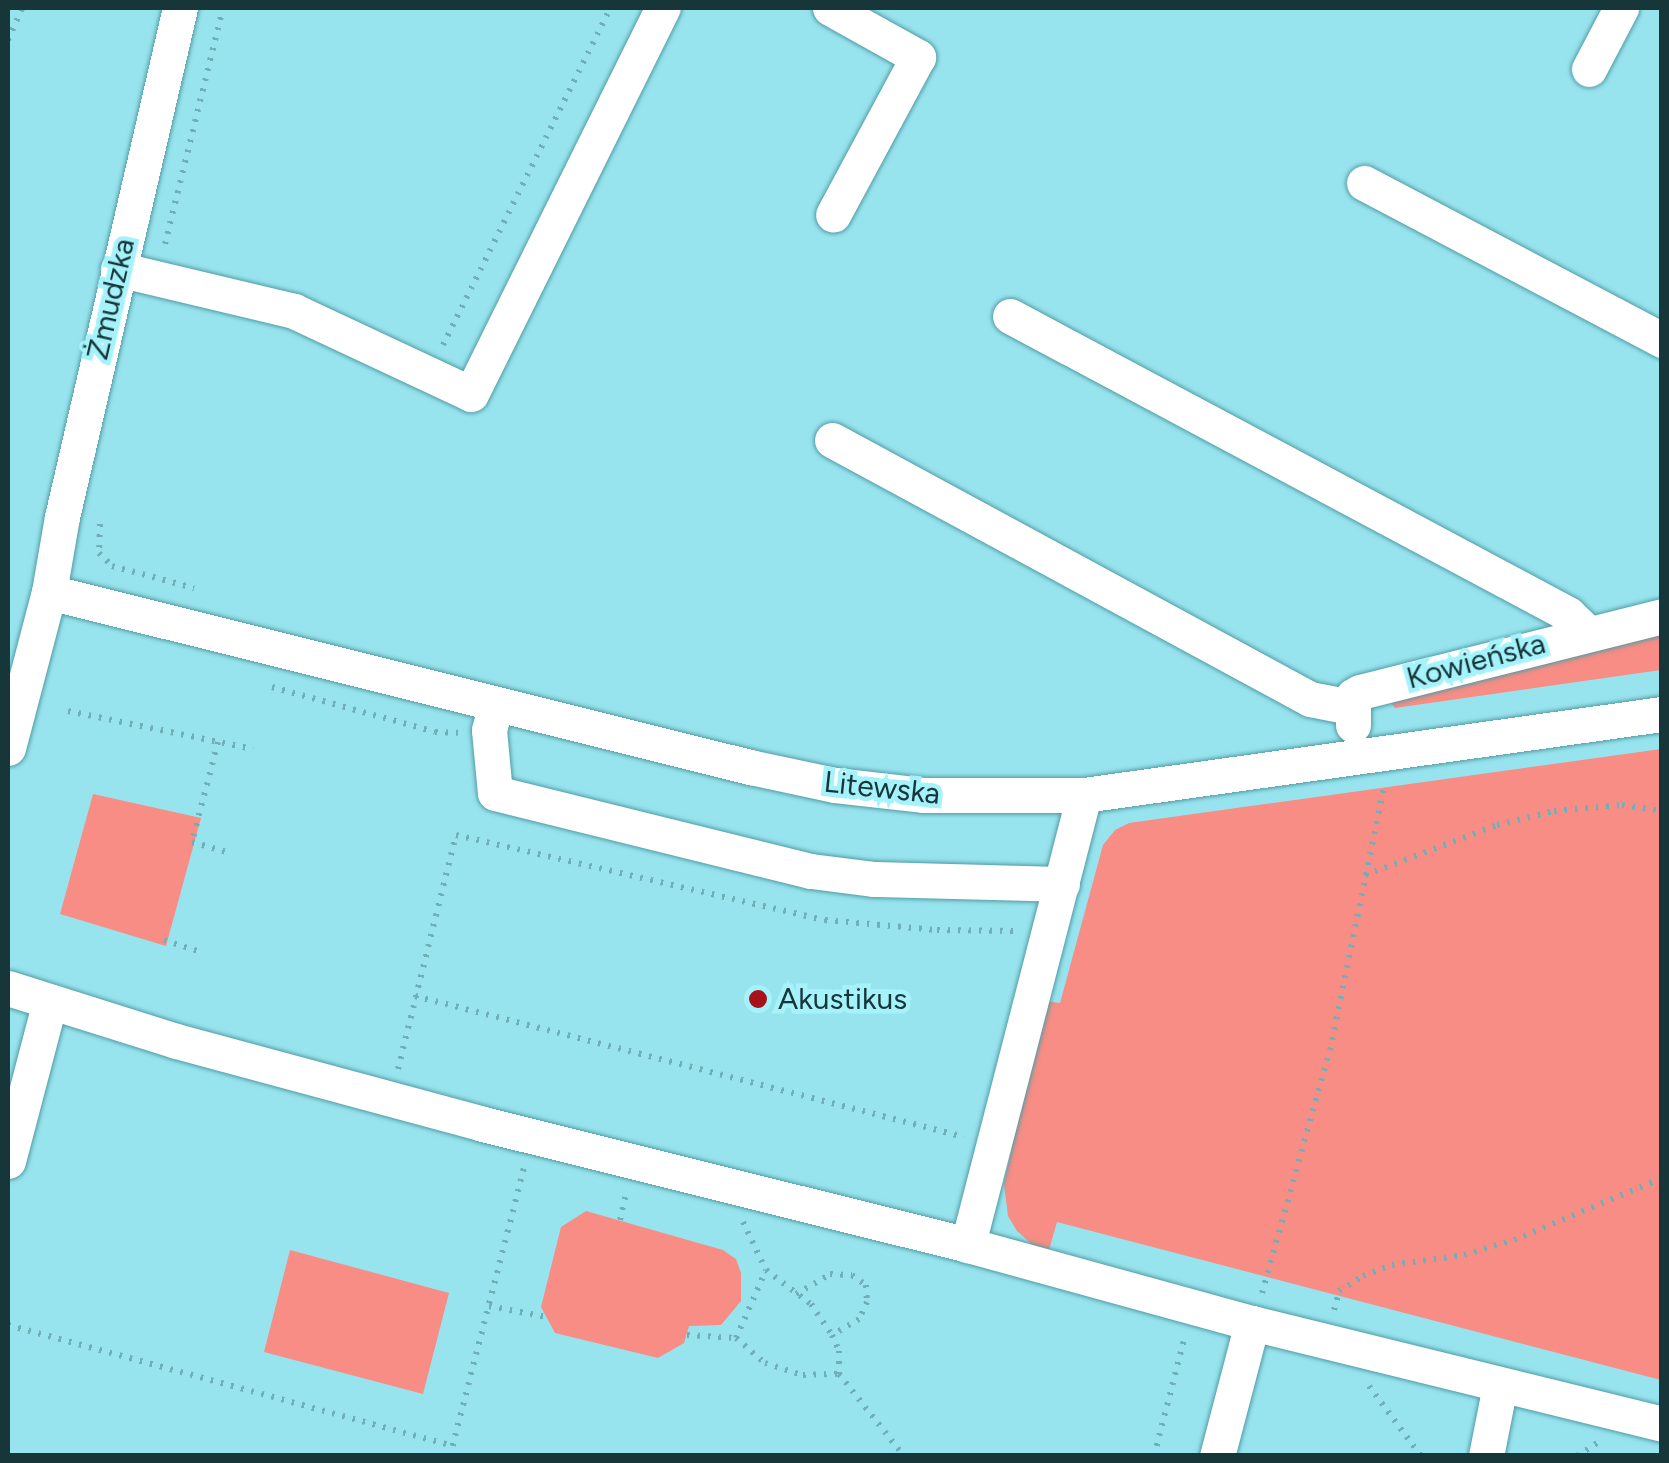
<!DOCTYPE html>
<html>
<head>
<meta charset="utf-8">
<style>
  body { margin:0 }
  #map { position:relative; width:1669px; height:1463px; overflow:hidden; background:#98e4ee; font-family:Figtree,sans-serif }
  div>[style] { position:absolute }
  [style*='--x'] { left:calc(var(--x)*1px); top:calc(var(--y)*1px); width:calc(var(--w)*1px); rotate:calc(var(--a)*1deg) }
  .green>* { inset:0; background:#f78d84 }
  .path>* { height:6px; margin-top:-3px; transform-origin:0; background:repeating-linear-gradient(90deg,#71afb8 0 2.5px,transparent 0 10.5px) }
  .roads { filter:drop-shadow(0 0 2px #519ca6) drop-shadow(0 0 2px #519ca6) }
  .minor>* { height:35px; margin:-17.5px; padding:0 17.5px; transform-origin:17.5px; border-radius:17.5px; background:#fff }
  .dots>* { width:28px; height:28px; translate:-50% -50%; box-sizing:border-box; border:5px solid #a5f2fb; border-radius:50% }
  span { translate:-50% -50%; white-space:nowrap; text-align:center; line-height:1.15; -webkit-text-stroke:9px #a5f2fb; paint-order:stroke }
  .street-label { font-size:30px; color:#16363a }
  .poi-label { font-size:30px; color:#16363a }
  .left { translate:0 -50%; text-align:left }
  .frame { position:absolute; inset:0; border:10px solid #16363a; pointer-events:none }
</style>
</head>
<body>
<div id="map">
  <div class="green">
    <div style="clip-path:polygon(1661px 626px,1661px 670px,1395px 708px,1392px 704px,1413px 685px)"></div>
    <div style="clip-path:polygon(1661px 749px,1661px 1380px,1057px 1222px,1049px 1250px,1033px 1245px,1017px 1231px,1008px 1216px,1004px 1184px,1044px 1001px,1060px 1003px,1103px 845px,1115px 830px,1129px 823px)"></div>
    <div style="clip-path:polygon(93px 794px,201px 818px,166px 946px,60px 914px)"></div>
    <div style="clip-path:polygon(586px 1211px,723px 1250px,736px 1259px,741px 1273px,741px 1301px,721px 1325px,689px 1326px,684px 1343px,658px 1358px,555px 1333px,541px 1307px,561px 1227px)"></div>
    <div style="clip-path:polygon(290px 1250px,449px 1293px,423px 1394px,264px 1352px)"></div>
  </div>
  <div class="path">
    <div style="--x:8;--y:40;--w:35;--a:-66"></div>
    <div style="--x:165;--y:244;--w:243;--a:-76.2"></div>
    <div style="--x:443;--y:345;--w:376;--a:-63.6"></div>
    <div style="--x:100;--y:524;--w:29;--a:92"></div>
    <div style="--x:99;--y:553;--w:18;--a:45"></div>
    <div style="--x:112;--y:566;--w:85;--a:15"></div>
    <div style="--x:272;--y:687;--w:169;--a:15.4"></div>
    <div style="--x:435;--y:732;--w:23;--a:2"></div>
    <div style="--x:68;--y:711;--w:189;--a:11.6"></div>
    <div style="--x:218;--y:742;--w:103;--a:104.6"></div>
    <div style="--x:192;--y:842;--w:35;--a:16"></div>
    <div style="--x:1365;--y:875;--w:141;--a:-20.7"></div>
    <div style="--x:1497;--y:825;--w:59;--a:-13.8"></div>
    <div style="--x:1554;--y:811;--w:68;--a:-5"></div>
    <div style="--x:1622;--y:805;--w:40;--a:8.5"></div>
    <div style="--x:164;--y:940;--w:38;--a:18"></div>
    <div style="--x:415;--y:996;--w:567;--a:14.4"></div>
    <div style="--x:398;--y:1069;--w:241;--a:-76.1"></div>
    <div style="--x:456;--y:835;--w:379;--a:13"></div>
    <div style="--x:825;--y:920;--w:112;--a:5.1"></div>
    <div style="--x:937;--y:930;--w:81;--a:0.7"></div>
    <div style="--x:620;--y:1220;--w:28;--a:-77"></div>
    <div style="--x:743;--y:1222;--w:53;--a:64.4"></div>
    <div style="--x:1262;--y:1293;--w:252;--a:-74.4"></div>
    <div style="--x:1330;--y:1050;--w:269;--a:-78.4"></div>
    <div style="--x:796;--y:1294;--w:39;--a:-30"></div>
    <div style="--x:830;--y:1274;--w:22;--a:3"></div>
    <div style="--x:852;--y:1275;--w:17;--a:36"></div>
    <div style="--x:866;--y:1285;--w:17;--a:87"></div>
    <div style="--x:867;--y:1302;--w:19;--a:115"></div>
    <div style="--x:859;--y:1319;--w:31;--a:149"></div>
    <div style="--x:489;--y:1306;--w:58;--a:10.9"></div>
    <div style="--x:1334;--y:1310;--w:20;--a:-75"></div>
    <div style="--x:1339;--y:1291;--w:28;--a:-32"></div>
    <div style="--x:1363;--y:1276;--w:31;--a:-21"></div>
    <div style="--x:1392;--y:1265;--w:73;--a:-7.9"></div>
    <div style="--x:1464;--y:1255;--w:52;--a:-16.7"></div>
    <div style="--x:1514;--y:1240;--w:160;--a:-22.7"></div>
    <div style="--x:8;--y:1325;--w:460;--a:15.2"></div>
    <div style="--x:687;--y:1335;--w:49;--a:3.5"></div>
    <div style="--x:736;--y:1338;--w:38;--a:41"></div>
    <div style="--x:765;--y:1363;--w:40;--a:18"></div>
    <div style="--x:803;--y:1375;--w:36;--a:-2"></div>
    <div style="--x:839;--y:1374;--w:105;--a:51.6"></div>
    <div style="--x:736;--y:1338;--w:74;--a:-66.2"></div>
    <div style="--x:766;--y:1270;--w:56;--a:37.1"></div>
    <div style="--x:811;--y:1304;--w:37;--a:56"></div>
    <div style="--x:832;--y:1335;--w:17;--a:66"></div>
    <div style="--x:839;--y:1351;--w:23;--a:90"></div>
    <div style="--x:1369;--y:1386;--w:87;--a:53.4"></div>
    <div style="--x:450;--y:1456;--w:298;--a:-75.6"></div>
    <div style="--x:1154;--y:1456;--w:120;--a:-75.5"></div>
    <div style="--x:1577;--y:1456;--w:24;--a:-33"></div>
  </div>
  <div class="roads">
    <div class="minor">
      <div style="--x:830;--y:8;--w:101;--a:29.1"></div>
      <div style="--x:918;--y:57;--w:179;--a:118.3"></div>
      <div style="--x:1589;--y:69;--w:69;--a:-62.3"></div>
      <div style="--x:1364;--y:183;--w:337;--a:27.8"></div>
      <div style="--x:118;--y:269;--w:181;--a:13.4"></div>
      <div style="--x:294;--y:311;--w:195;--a:25.1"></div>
      <div style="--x:471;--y:394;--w:431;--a:-63.6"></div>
      <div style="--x:1010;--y:316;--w:633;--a:28.1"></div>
      <div style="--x:1568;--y:614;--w:28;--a:44"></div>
      <div style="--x:832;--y:440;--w:544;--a:28.45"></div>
      <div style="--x:1310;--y:699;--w:42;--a:11"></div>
      <div style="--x:49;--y:592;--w:76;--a:-80.2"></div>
      <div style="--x:62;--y:517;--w:522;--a:-76.95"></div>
      <div style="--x:496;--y:704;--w:27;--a:105"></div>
      <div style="--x:489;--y:730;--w:63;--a:84.6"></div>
      <div style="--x:495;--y:793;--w:325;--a:13.9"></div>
      <div style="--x:811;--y:871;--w:64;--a:7.2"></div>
      <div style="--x:874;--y:879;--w:188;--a:1.5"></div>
      <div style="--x:1353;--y:725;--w:29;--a:-90"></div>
      <div style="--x:1353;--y:696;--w:8;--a:-30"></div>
      <div style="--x:1360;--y:692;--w:311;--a:-14.1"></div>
      <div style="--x:8;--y:748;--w:161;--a:-75.3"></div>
      <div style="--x:49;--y:592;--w:723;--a:14.02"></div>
      <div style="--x:750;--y:767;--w:87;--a:12"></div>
      <div style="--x:835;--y:785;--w:90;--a:6.4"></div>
      <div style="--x:924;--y:795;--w:160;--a:0"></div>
      <div style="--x:1084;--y:795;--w:584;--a:-7.98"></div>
      <div style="--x:1084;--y:795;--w:465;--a:104.5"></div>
      <div style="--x:968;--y:1245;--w:295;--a:15.4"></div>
      <div style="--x:1252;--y:1323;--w:138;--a:104.7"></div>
      <div style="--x:8;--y:988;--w:176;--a:17.5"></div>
      <div style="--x:176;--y:1041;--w:318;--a:15.1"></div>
      <div style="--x:483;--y:1124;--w:500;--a:14"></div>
      <div style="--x:8;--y:1161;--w:165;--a:-75.3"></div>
      <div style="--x:1252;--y:1323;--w:422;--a:13.8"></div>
      <div style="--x:1486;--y:1456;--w:72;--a:-78.8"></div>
    </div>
  </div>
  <div class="dots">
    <div style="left:758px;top:999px;background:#a7111b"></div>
  </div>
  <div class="street-label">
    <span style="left:111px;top:299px;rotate:-77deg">Żmudzka</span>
    <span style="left:1476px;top:661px;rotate:-15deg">Kowieńska</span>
    <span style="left:882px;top:788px;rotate:6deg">Litewska</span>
  </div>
  <div class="poi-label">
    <span class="left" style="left:778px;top:999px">Akustikus</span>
  </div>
  <div class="frame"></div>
</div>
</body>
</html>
